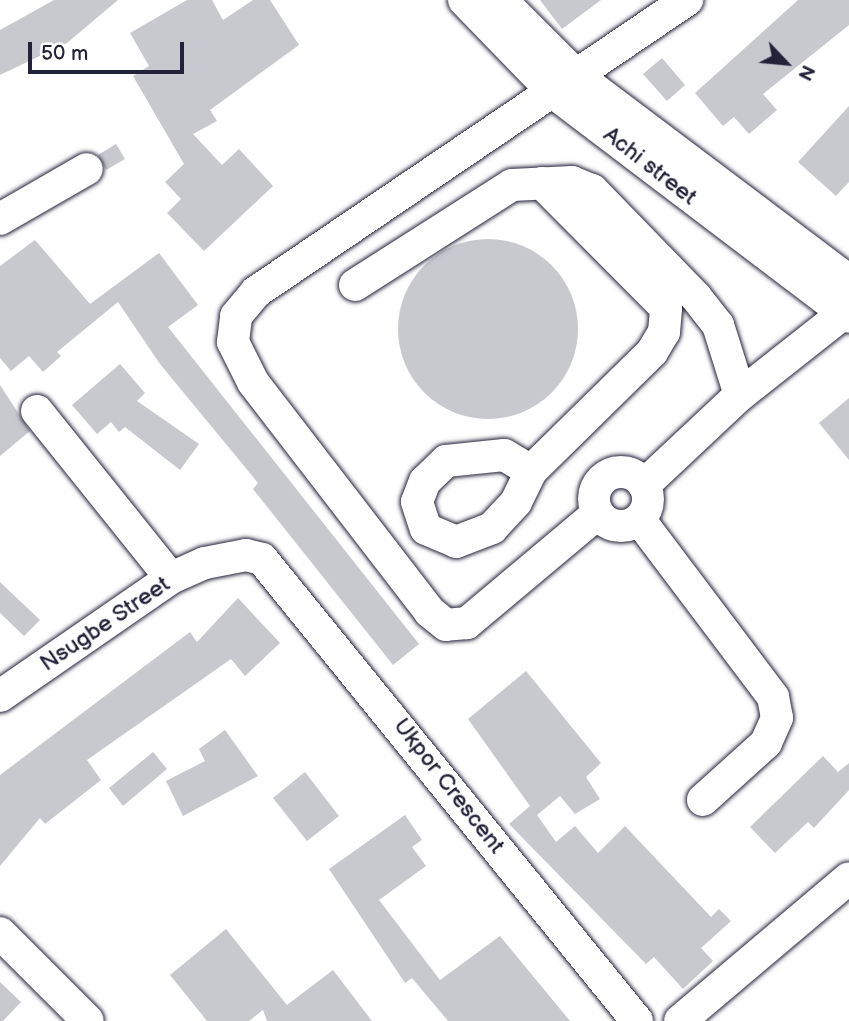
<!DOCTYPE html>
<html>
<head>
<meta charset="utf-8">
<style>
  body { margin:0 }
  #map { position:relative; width:849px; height:1021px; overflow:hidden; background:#fff; font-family:"Balsamiq Sans",sans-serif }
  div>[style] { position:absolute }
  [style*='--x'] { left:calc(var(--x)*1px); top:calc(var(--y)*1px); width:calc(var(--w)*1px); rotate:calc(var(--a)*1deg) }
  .building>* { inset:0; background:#c8c8cf }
  .round { border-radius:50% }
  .roads { filter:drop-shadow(0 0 2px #22223b) drop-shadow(0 0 2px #22223b) }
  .minor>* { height:32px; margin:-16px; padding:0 16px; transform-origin:16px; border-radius:16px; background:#fff }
  .minor>.ring { margin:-16px; padding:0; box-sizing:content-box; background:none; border:32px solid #fff; border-radius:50% }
  span { translate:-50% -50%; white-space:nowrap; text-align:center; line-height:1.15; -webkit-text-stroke:6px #fff; paint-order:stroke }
  .street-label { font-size:23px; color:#22223b }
  .north { position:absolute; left:751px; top:28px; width:70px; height:70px; -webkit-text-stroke:5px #fff; paint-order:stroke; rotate:116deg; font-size:19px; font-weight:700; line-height:28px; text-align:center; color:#22223b }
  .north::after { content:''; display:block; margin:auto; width:24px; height:32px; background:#22223b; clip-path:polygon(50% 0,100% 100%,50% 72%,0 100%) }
  .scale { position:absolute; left:28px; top:42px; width:156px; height:32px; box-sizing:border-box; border:4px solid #22223b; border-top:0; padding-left:9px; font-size:21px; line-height:24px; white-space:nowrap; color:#22223b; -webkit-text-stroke:5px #fff; paint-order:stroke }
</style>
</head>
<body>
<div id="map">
  <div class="building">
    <div style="clip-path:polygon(54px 0,118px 0,67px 43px,0 75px,0 30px)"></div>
    <div style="clip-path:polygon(187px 0,212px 0,223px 20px,253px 0,270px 0,299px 45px,210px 110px,217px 121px,193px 134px,222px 165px,239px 149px,273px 186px,204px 251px,167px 213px,181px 199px,165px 182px,184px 164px,133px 76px,149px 66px,130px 33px)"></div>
    <div style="clip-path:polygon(540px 0,601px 0,562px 29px)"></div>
    <div style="clip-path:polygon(798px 0,849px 0,849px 25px,763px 94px,777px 110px,749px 134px,734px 117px,723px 126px,695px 93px)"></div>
    <div style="clip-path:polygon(662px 58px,685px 85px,667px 101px,643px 74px)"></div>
    <div style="clip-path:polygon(849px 106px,849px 182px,836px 196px,798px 162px)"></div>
    <div style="clip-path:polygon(116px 144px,125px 159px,106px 170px,98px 155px)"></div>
    <div class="round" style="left:398px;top:239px;width:180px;height:180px"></div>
    <div style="clip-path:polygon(35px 240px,90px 304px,159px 253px,198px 305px,168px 327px,419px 644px,393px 665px,253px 489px,258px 483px,160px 364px,118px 302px,57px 352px,61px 356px,43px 372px,29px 356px,11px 371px,0 358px,0 266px)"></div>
    <div style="clip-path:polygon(120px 364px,145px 393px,137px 401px,199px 444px,180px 470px,125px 427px,119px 432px,111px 422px,97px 434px,72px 405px)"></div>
    <div style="clip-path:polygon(0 385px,30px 431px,0 456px)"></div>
    <div style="clip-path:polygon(849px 398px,849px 460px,819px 423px)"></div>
    <div style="clip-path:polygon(0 582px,40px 620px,24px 636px,0 613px)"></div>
    <div style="clip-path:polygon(238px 598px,280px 643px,245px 676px,231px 659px,87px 760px,101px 780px,45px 824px,40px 818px,0 866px,0 775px,190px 632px,197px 642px)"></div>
    <div style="clip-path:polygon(526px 671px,601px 763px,586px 777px,600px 799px,575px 814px,560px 796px,537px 815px,556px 842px,575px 826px,598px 853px,625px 826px,711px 917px,719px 909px,731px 921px,701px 948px,713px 961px,683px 989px,654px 957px,646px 964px,509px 824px,530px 806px,468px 719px)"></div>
    <div style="clip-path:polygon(225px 730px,258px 776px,183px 816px,166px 781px,205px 761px,199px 749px)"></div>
    <div style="clip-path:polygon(153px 752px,167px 769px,123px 806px,109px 788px)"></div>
    <div style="clip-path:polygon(823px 756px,838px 772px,849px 763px,849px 790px,814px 828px,808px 822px,775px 853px,750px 827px)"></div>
    <div style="clip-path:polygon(305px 772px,339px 816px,307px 841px,273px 798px)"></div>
    <div style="clip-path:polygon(405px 815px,422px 840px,412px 847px,426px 866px,379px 900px,440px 980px,500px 936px,570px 1021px,448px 1021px,412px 978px,405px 983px,329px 869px)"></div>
    <div style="clip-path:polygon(226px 929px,287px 1005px,333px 970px,372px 1021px,267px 1021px,263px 1010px,249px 1021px,207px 1021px,170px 975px)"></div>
    <div style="clip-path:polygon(0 982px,21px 1002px,3px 1021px,0 1021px)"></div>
  </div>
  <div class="roads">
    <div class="minor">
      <div style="--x:464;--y:0;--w:129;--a:45.9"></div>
      <div style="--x:554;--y:93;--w:370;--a:37.2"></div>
      <div style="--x:501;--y:0;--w:107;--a:45"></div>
      <div style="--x:577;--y:76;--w:341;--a:37"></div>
      <div style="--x:0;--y:219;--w:100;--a:-29.9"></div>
      <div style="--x:355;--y:285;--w:186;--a:-32.5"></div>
      <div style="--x:512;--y:185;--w:60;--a:-2.9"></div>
      <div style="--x:572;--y:182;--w:22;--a:22"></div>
      <div style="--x:592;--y:190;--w:149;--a:45.8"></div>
      <div style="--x:696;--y:297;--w:36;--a:52"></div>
      <div style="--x:718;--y:325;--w:73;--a:72.6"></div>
      <div style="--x:37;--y:411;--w:214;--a:51.3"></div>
      <div style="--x:531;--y:471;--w:31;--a:-149"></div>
      <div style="--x:504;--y:455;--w:58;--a:174.1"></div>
      <div style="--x:446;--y:461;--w:29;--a:136"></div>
      <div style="--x:425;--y:481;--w:22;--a:111"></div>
      <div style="--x:417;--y:502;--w:28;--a:72"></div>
      <div style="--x:426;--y:529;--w:33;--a:23"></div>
      <div style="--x:456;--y:542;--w:39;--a:-21"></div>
      <div style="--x:492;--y:528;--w:35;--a:-47"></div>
      <div style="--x:516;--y:502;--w:34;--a:-64"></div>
      <div style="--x:531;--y:471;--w:170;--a:-44.5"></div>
      <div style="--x:652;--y:352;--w:23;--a:-59"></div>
      <div style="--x:664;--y:332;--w:24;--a:-85"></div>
      <div style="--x:666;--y:308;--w:176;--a:-134.8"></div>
      <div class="ring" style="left:594px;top:472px;width:22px;height:22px"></div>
      <div style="--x:644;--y:485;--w:132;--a:-43.2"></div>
      <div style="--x:740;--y:395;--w:139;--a:-38.3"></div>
      <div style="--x:597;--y:514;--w:170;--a:140"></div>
      <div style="--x:467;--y:623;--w:21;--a:175"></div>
      <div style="--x:446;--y:625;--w:21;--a:-141"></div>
      <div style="--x:430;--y:612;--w:290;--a:-127.6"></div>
      <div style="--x:253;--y:382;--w:45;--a:-116.6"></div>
      <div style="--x:233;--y:342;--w:26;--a:-83"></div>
      <div style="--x:236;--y:316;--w:31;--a:-50"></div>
      <div style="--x:256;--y:292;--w:521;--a:-34.12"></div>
      <div style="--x:639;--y:519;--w:223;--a:53"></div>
      <div style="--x:773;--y:697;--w:21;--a:79"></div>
      <div style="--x:777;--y:718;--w:27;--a:114"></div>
      <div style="--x:766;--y:743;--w:85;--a:137.9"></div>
      <div style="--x:0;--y:696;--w:208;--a:-34.6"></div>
      <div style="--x:171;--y:578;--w:37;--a:-24"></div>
      <div style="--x:205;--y:563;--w:42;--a:-11"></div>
      <div style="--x:246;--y:555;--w:16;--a:14"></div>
      <div style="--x:262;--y:559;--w:595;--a:50.93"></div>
      <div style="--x:0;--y:933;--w:124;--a:45"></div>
      <div style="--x:680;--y:1021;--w:221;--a:-40.2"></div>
    </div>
  </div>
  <div class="street-label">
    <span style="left:650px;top:166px;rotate:38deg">Achi street</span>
    <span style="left:105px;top:624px;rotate:-34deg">Nsugbe Street</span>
    <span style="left:449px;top:786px;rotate:52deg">Ukpor Crescent</span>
  </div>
  <div class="north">N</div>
  <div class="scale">50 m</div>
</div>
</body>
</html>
